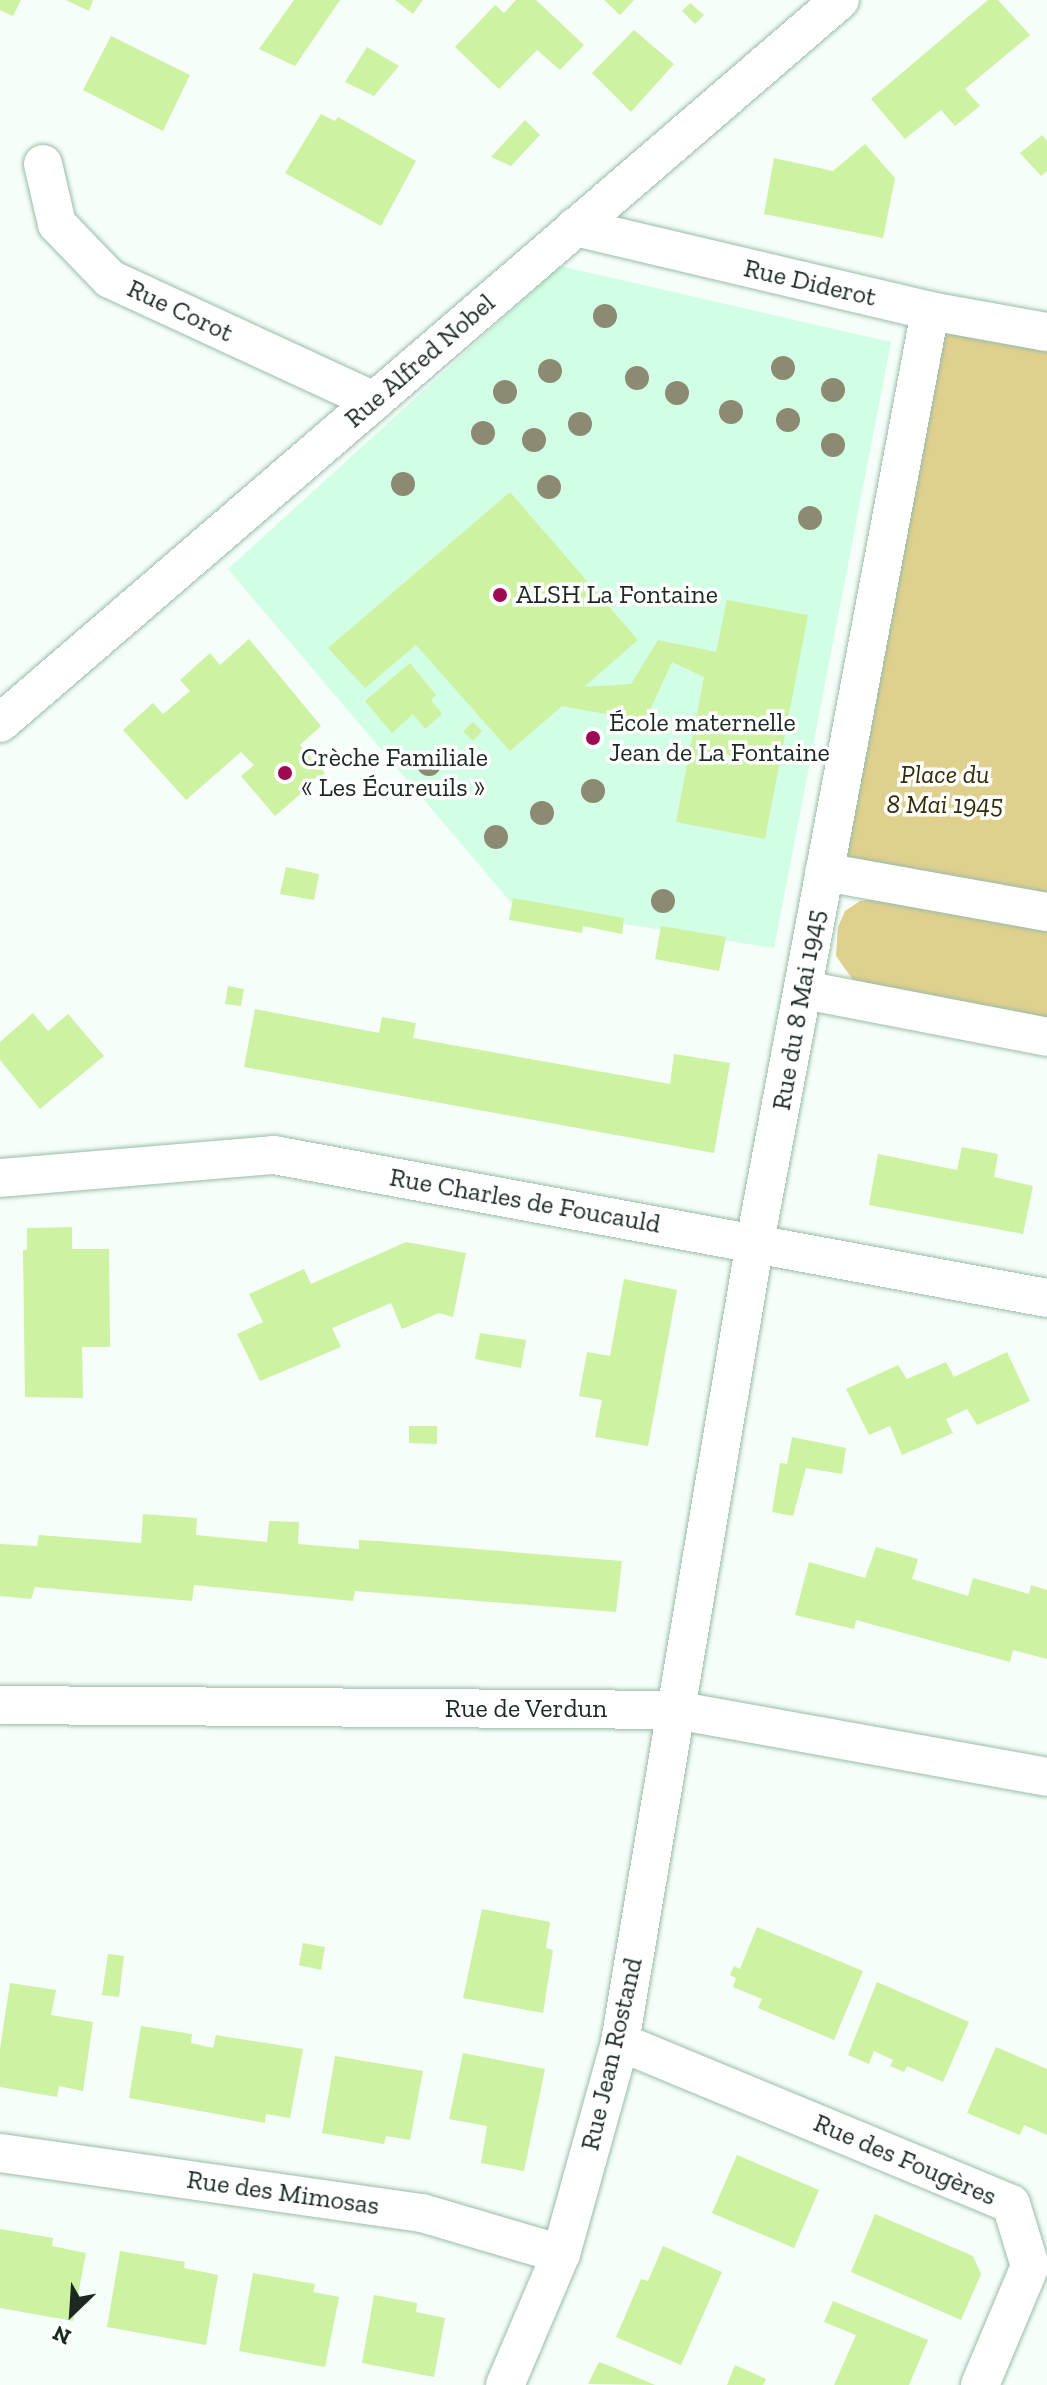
<!DOCTYPE html>
<html>
<head>
<meta charset="utf-8">
<style>
  body { margin:0 }
  #map { position:relative; width:1047px; height:2385px; overflow:hidden; background:#f6fef9; font-family:"Zilla Slab",serif }
  div>[style] { position:absolute }
  [style*='--x'] { left:calc(var(--x)*1px); top:calc(var(--y)*1px); width:calc(var(--w)*1px); rotate:calc(var(--a)*1deg) }
  .built>* { inset:0; background:#d1fee4 }
  .green>* { inset:0; background:#e0d08e }
  .building>* { inset:0; background:#cdf2a1 }
  .roads { filter:drop-shadow(0 0 2px #99bca8) drop-shadow(0 0 2px #99bca8) }
  .street>* { height:38px; margin:-19px; padding:0 19px; transform-origin:19px; border-radius:19px; background:#fff }
  .trees>* { width:24px; height:24px; margin:-12px; border-radius:50%; background:#8c8a72 }
  .dots>* { width:22px; height:22px; translate:-50% -50%; box-sizing:border-box; border:4px solid #fff; border-radius:50% }
  span { translate:-50% -50%; white-space:nowrap; text-align:center; line-height:1.15; -webkit-text-stroke:7px #fff; paint-order:stroke }
  .street-label { font-size:26px; color:#1b2921 }
  .poi-label { font-size:26px; color:#1b2921 }
  .left { translate:0 -50%; text-align:left }
  .park-label { font-size:26px; color:#352c04; font-style:italic }
  .north { position:absolute; left:32px; top:2273px; width:80px; height:80px; -webkit-text-stroke:6px #fff; paint-order:stroke; rotate:205deg; font-size:22px; font-weight:700; line-height:32px; text-align:center; color:#1b2921 }
  .north::after { content:''; display:block; margin:auto; width:28px; height:36px; background:#1b2921; clip-path:polygon(50% 0,100% 100%,50% 72%,0 100%) }
</style>
</head>
<body>
<div id="map">
  <div class="built">
    <div style="clip-path:polygon(560px 266px,891px 342px,774px 948px,514px 906px,228px 569px)"></div>
  </div>
  <div class="green">
    <div style="clip-path:polygon(930px 311px,1047px 332px,1047px 912px,824px 872px)"></div>
    <div style="clip-path:polygon(880px 898px,1047px 930px,1047px 1021px,853px 980px,836px 956px,838px 927px,845px 911px,860px 901px)"></div>
  </div>
  <div class="building">
    <div style="clip-path:polygon(0 0,21px 0,13px 16px,0 10px)"></div>
    <div style="clip-path:polygon(66px 0,93px 0,89px 11px)"></div>
    <div style="clip-path:polygon(294px 0,340px 0,295px 66px,259px 49px)"></div>
    <div style="clip-path:polygon(395px 0,423px 0,413px 14px)"></div>
    <div style="clip-path:polygon(516px 0,536px 0,584px 45px,560px 70px,537px 50px,499px 89px,455px 47px,495px 5px,504px 13px)"></div>
    <div style="clip-path:polygon(604px 0,634px 0,620px 15px)"></div>
    <div style="clip-path:polygon(988px 0,998px 0,1030px 35px,965px 89px,980px 106px,955px 126px,941px 110px,905px 139px,871px 99px)"></div>
    <div style="clip-path:polygon(690px 3px,704px 15px,695px 24px,682px 11px)"></div>
    <div style="clip-path:polygon(634px 30px,674px 64px,631px 112px,592px 73px)"></div>
    <div style="clip-path:polygon(111px 36px,190px 75px,163px 131px,83px 90px)"></div>
    <div style="clip-path:polygon(367px 47px,399px 66px,374px 96px,345px 82px)"></div>
    <div style="clip-path:polygon(321px 114px,335px 121px,338px 117px,416px 161px,381px 226px,285px 173px)"></div>
    <div style="clip-path:polygon(525px 120px,540px 135px,511px 166px,491px 157px)"></div>
    <div style="clip-path:polygon(1042px 135px,1047px 141px,1047px 171px,1041px 176px,1020px 153px)"></div>
    <div style="clip-path:polygon(865px 144px,895px 178px,883px 238px,764px 214px,774px 158px,833px 171px)"></div>
    <div style="clip-path:polygon(510px 492px,638px 640px,584px 687px,631px 684px,658px 640px,716px 652px,727px 600px,808px 615px,765px 839px,676px 822px,704px 677px,672px 662px,645px 721px,562px 706px,510px 751px,416px 645px,365px 688px,328px 648px)"></div>
    <div style="clip-path:polygon(249px 639px,321px 726px,300px 745px,325px 773px,275px 816px,241px 776px,254px 765px,241px 752px,186px 800px,123px 730px,153px 703px,163px 714px,190px 691px,180px 680px,210px 653px,220px 665px)"></div>
    <div style="clip-path:polygon(410px 663px,436px 695px,431px 700px,442px 714px,425px 729px,413px 714px,392px 733px,365px 701px)"></div>
    <div style="clip-path:polygon(473px 722px,482px 731px,473px 741px,463px 731px)"></div>
    <div style="clip-path:polygon(286px 867px,319px 874px,314px 900px,280px 894px)"></div>
    <div style="clip-path:polygon(513px 898px,624px 918px,622px 934px,583px 926px,582px 933px,509px 920px)"></div>
    <div style="clip-path:polygon(661px 926px,726px 937px,719px 971px,655px 959px)"></div>
    <div style="clip-path:polygon(228px 986px,244px 989px,241px 1006px,225px 1004px)"></div>
    <div style="clip-path:polygon(255px 1009px,379px 1033px,382px 1017px,416px 1023px,413px 1038px,670px 1084px,674px 1054px,730px 1063px,714px 1153px,244px 1067px)"></div>
    <div style="clip-path:polygon(33px 1013px,48px 1031px,68px 1014px,104px 1056px,40px 1109px,0 1060px,0 1042px)"></div>
    <div style="clip-path:polygon(962px 1147px,998px 1154px,994px 1177px,1033px 1186px,1023px 1234px,869px 1205px,878px 1154px,957px 1170px)"></div>
    <div style="clip-path:polygon(72px 1227px,72px 1249px,109px 1249px,110px 1347px,82px 1347px,83px 1398px,25px 1397px,23px 1250px,27px 1250px,27px 1228px)"></div>
    <div style="clip-path:polygon(406px 1242px,466px 1253px,453px 1317px,439px 1313px,402px 1329px,391px 1303px,332px 1328px,341px 1347px,260px 1381px,237px 1334px,263px 1322px,249px 1294px,304px 1269px,311px 1284px)"></div>
    <div style="clip-path:polygon(624px 1279px,677px 1290px,648px 1446px,595px 1437px,602px 1400px,579px 1396px,587px 1352px,610px 1356px)"></div>
    <div style="clip-path:polygon(480px 1333px,526px 1340px,521px 1368px,475px 1359px)"></div>
    <div style="clip-path:polygon(1007px 1352px,1030px 1401px,977px 1425px,967px 1409px,946px 1419px,953px 1433px,902px 1455px,890px 1426px,869px 1435px,846px 1389px,898px 1365px,907px 1379px,946px 1362px,954px 1377px)"></div>
    <div style="clip-path:polygon(409px 1426px,437px 1426px,437px 1444px,409px 1443px)"></div>
    <div style="clip-path:polygon(792px 1437px,846px 1448px,842px 1474px,806px 1468px,793px 1516px,772px 1512px,780px 1463px,787px 1464px)"></div>
    <div style="clip-path:polygon(143px 1514px,197px 1518px,196px 1535px,267px 1542px,269px 1521px,299px 1522px,298px 1544px,359px 1549px,359px 1540px,378px 1541px,622px 1561px,616px 1612px,355px 1591px,353px 1601px,194px 1585px,192px 1601px,35px 1587px,31px 1599px,0 1596px,0 1544px,37px 1546px,39px 1535px,141px 1543px)"></div>
    <div style="clip-path:polygon(876px 1547px,918px 1559px,912px 1579px,968px 1596px,973px 1578px,1029px 1594px,1031px 1585px,1047px 1590px,1047px 1659px,1013px 1650px,1010px 1662px,856px 1620px,854px 1629px,795px 1615px,809px 1562px,865px 1578px)"></div>
    <div style="clip-path:polygon(482px 1909px,550px 1922px,546px 1948px,553px 1950px,543px 2013px,463px 1998px)"></div>
    <div style="clip-path:polygon(757px 1927px,863px 1971px,834px 2040px,758px 2008px,762px 1999px,733px 1987px,736px 1978px,730px 1975px,734px 1966px,740px 1969px)"></div>
    <div style="clip-path:polygon(303px 1943px,325px 1947px,321px 1970px,299px 1965px)"></div>
    <div style="clip-path:polygon(108px 1954px,124px 1956px,119px 1997px,102px 1995px)"></div>
    <div style="clip-path:polygon(877px 1982px,969px 2022px,943px 2082px,907px 2066px,904px 2072px,890px 2066px,893px 2060px,874px 2051px,869px 2064px,848px 2055px)"></div>
    <div style="clip-path:polygon(10px 1983px,56px 1990px,51px 2015px,93px 2022px,83px 2091px,59px 2086px,57px 2097px,0 2087px,0 2049px)"></div>
    <div style="clip-path:polygon(141px 2026px,192px 2034px,191px 2043px,213px 2048px,216px 2035px,303px 2049px,290px 2118px,266px 2114px,265px 2123px,129px 2098px)"></div>
    <div style="clip-path:polygon(996px 2047px,1047px 2069px,1047px 2135px,1024px 2125px,1020px 2135px,967px 2113px)"></div>
    <div style="clip-path:polygon(463px 2053px,545px 2069px,524px 2171px,481px 2163px,487px 2126px,449px 2119px)"></div>
    <div style="clip-path:polygon(335px 2056px,423px 2071px,410px 2140px,386px 2136px,384px 2144px,322px 2133px)"></div>
    <div style="clip-path:polygon(737px 2155px,819px 2190px,794px 2248px,712px 2213px)"></div>
    <div style="clip-path:polygon(875px 2214px,973px 2256px,981px 2274px,961px 2320px,851px 2272px)"></div>
    <div style="clip-path:polygon(0 2229px,53px 2238px,52px 2246px,86px 2253px,73px 2321px,0 2308px)"></div>
    <div style="clip-path:polygon(663px 2246px,722px 2272px,681px 2365px,616px 2337px,641px 2279px,648px 2281px)"></div>
    <div style="clip-path:polygon(120px 2251px,185px 2262px,184px 2268px,218px 2275px,206px 2345px,107px 2327px)"></div>
    <div style="clip-path:polygon(253px 2273px,315px 2284px,313px 2292px,339px 2297px,325px 2367px,239px 2351px)"></div>
    <div style="clip-path:polygon(374px 2295px,417px 2303px,416px 2312px,445px 2318px,434px 2377px,362px 2363px)"></div>
    <div style="clip-path:polygon(833px 2301px,928px 2340px,909px 2385px,834px 2385px,856px 2335px,824px 2322px)"></div>
    <div style="clip-path:polygon(599px 2362px,605px 2364px,655px 2385px,588px 2384px)"></div>
    <div style="clip-path:polygon(735px 2365px,766px 2379px,763px 2385px,727px 2385px)"></div>
  </div>
  <div class="roads">
    <div class="street">
      <div style="--x:43;--y:164;--w:62;--a:76.9"></div>
      <div style="--x:57;--y:224;--w:76;--a:46.1"></div>
      <div style="--x:110;--y:279;--w:291;--a:24.8"></div>
      <div style="--x:575;--y:227;--w:365;--a:13.3"></div>
      <div style="--x:930;--y:311;--w:119;--a:10.2"></div>
      <div style="--x:0;--y:723;--w:1108;--a:-40.72"></div>
      <div style="--x:824;--y:872;--w:227;--a:10.2"></div>
      <div style="--x:804;--y:990;--w:248;--a:10.9"></div>
      <div style="--x:0;--y:1178;--w:275;--a:-4.8"></div>
      <div style="--x:274;--y:1155;--w:786;--a:10.48"></div>
      <div style="--x:0;--y:1705;--w:675;--a:0.42"></div>
      <div style="--x:675;--y:1710;--w:378;--a:10.2"></div>
      <div style="--x:620;--y:2042;--w:423;--a:22.5"></div>
      <div style="--x:1011;--y:2204;--w:65;--a:73"></div>
      <div style="--x:1030;--y:2266;--w:129;--a:112.8"></div>
      <div style="--x:0;--y:2153;--w:426;--a:8.1"></div>
      <div style="--x:422;--y:2213;--w:145;--a:16.4"></div>
      <div style="--x:505;--y:2385;--w:142;--a:-66.9"></div>
      <div style="--x:561;--y:2254;--w:220;--a:-74.4"></div>
      <div style="--x:620;--y:2042;--w:811;--a:-80.42"></div>
      <div style="--x:755;--y:1242;--w:947;--a:-79.35"></div>
    </div>
  </div>
  <div class="trees">
    <div style="left:605px;top:316px"></div>
    <div style="left:783px;top:368px"></div>
    <div style="left:550px;top:371px"></div>
    <div style="left:637px;top:378px"></div>
    <div style="left:833px;top:390px"></div>
    <div style="left:505px;top:392px"></div>
    <div style="left:677px;top:393px"></div>
    <div style="left:731px;top:412px"></div>
    <div style="left:788px;top:420px"></div>
    <div style="left:580px;top:424px"></div>
    <div style="left:483px;top:433px"></div>
    <div style="left:534px;top:440px"></div>
    <div style="left:833px;top:445px"></div>
    <div style="left:403px;top:484px"></div>
    <div style="left:549px;top:487px"></div>
    <div style="left:810px;top:518px"></div>
    <div style="left:429px;top:764px"></div>
    <div style="left:593px;top:791px"></div>
    <div style="left:542px;top:813px"></div>
    <div style="left:496px;top:837px"></div>
    <div style="left:663px;top:901px"></div>
  </div>
  <div class="dots">
    <div style="left:500px;top:595px;background:#9f0952"></div>
    <div style="left:593px;top:738px;background:#9f0952"></div>
    <div style="left:285px;top:773px;background:#9f0952"></div>
  </div>
  <div class="street-label">
    <span style="left:810px;top:283px;rotate:13deg">Rue Diderot</span>
    <span style="left:180px;top:311px;rotate:25deg">Rue Corot</span>
    <span style="left:420px;top:361px;rotate:-41deg">Rue Alfred Nobel</span>
    <span style="left:799px;top:1010px;rotate:-80deg">Rue du 8 Mai 1945</span>
    <span style="left:525px;top:1201px;rotate:10deg">Rue Charles de Foucauld</span>
    <span style="left:526px;top:1709px">Rue de Verdun</span>
    <span style="left:612px;top:2054px;rotate:-77deg">Rue Jean Rostand</span>
    <span style="left:905px;top:2160px;rotate:23deg">Rue des Fougères</span>
    <span style="left:283px;top:2193px;rotate:8deg">Rue des Mimosas</span>
  </div>
  <div class="poi-label">
    <span class="left" style="left:516px;top:595px">ALSH La Fontaine</span>
    <span class="left" style="left:609px;top:738px">École maternelle<br>Jean de La Fontaine</span>
    <span class="left" style="left:301px;top:773px">Crèche Familiale<br>« Les Écureuils »</span>
  </div>
  <div class="park-label">
    <span style="left:945px;top:790px">Place du<br>8 Mai 1945</span>
  </div>
  <div class="north">N</div>
</div>
</body>
</html>
